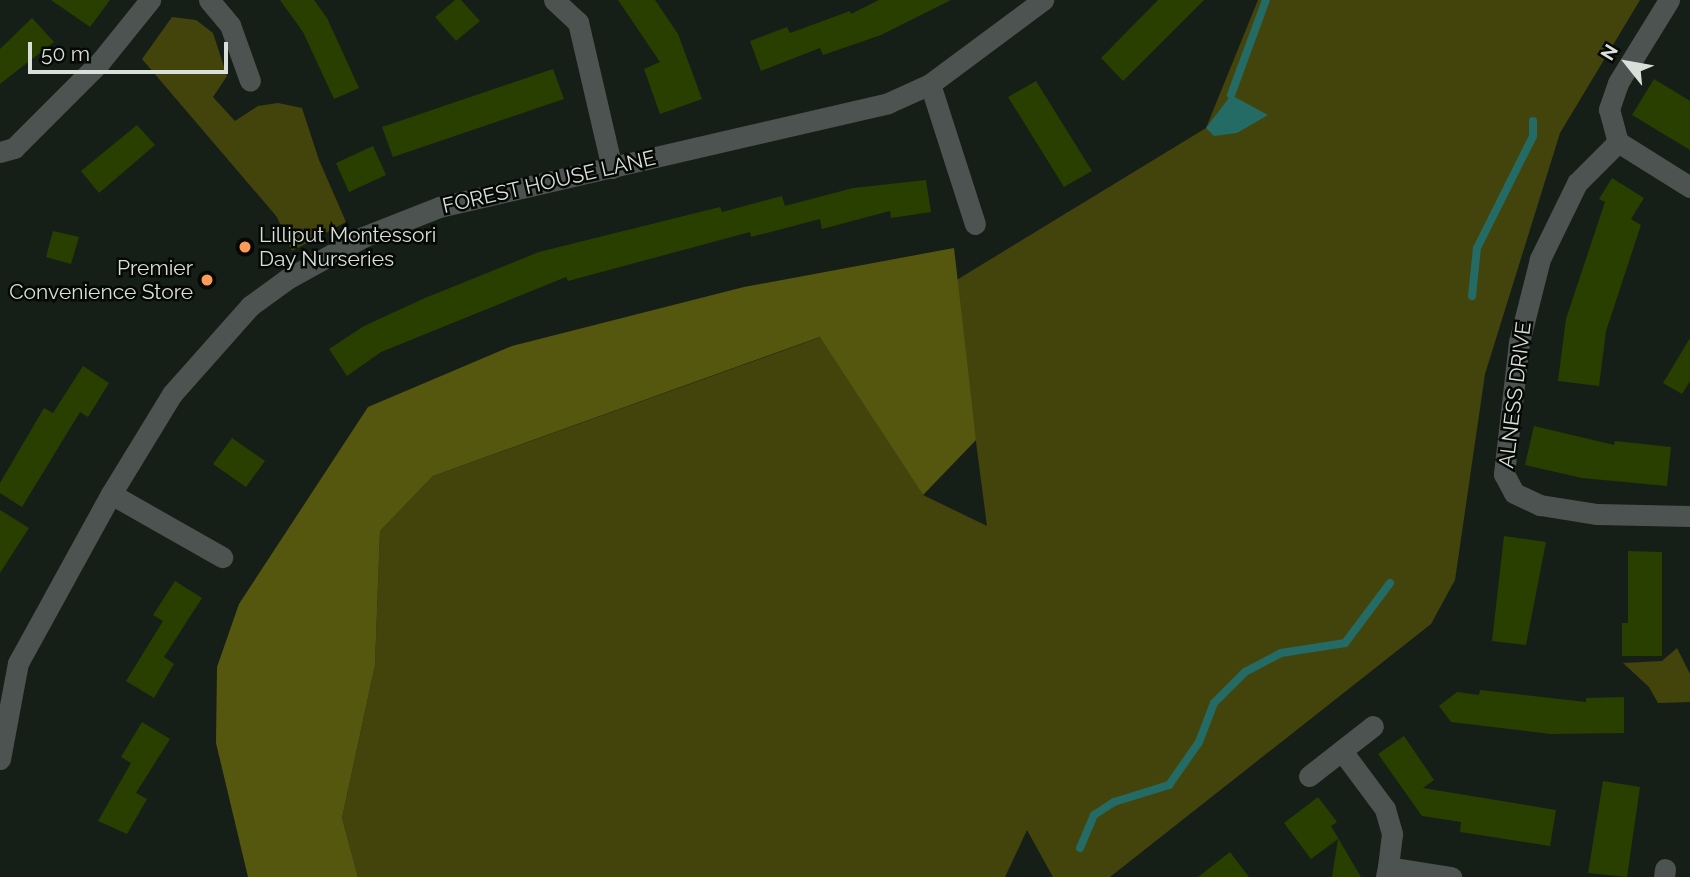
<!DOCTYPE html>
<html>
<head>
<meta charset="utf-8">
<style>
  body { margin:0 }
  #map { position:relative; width:1690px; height:877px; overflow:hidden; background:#161f17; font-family:Raleway,sans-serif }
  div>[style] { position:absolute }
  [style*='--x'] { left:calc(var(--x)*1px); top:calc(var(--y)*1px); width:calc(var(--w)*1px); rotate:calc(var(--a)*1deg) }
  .green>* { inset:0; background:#43440c }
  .forest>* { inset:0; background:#56570f }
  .water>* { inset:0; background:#236b64 }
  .stream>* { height:8px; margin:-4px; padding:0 4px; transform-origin:4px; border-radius:4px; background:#236b64 }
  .building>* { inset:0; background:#283f00 }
  .street>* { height:21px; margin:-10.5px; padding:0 10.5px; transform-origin:10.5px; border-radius:10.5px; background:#4d5350 }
  .dots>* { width:19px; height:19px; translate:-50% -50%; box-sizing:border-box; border:4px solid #050805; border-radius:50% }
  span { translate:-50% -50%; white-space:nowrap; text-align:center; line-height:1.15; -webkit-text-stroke:5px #050805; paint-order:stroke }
  .street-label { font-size:21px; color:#d9dfd9 }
  .poi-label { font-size:21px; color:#d9dfd9 }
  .left { translate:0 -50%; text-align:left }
  .right { translate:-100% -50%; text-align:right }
  .north { position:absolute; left:1592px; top:28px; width:70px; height:70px; -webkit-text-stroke:5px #050805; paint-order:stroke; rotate:301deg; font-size:19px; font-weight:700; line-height:28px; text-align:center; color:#d9dfd9 }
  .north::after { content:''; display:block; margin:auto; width:24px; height:32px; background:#d9dfd9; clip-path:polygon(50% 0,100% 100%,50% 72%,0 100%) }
  .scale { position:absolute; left:28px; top:42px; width:200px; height:32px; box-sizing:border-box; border:4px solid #d9dfd9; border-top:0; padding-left:9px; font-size:21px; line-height:24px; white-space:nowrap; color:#d9dfd9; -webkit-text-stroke:5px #050805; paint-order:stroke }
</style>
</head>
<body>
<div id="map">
  <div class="green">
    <div style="clip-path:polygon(1258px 0,1640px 0,1560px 133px,1485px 374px,1455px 580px,1431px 624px,1110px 877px,1053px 877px,1027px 830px,1005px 877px,358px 877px,342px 818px,375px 665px,380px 531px,433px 476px,821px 337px,923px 495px,987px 526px,955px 281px,1206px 128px)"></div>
    <div style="clip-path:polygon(172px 17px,196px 20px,213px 33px,227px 76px,213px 97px,235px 121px,258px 106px,278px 103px,302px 108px,319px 160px,346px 222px,292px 251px,277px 217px,142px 59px)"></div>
    <div style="clip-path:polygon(1677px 648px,1690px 674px,1690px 702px,1658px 703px,1649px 687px,1623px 663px,1662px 661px)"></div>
  </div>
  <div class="forest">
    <div style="clip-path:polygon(954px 248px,976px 440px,923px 495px,820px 337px,433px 476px,380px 531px,375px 665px,342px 818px,358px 877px,248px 877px,216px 743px,217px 667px,239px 604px,368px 407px,512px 346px,744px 287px)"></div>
  </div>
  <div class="water">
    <div style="clip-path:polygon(1231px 95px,1268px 115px,1237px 133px,1214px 136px,1206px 128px)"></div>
  </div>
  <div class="stream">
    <div style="--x:1231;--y:95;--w:101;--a:-69.8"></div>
    <div style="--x:1472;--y:296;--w:48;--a:-84.1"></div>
    <div style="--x:1477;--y:248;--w:125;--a:-63.4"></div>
    <div style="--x:1533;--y:136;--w:15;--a:-90"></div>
    <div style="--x:1080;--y:848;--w:36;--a:-67"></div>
    <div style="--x:1094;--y:815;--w:24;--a:-33"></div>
    <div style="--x:1114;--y:802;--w:58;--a:-17.2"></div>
    <div style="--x:1169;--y:785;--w:52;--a:-55.1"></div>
    <div style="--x:1199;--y:742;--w:42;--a:-69"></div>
    <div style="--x:1214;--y:703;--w:44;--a:-45"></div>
    <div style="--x:1245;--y:672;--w:41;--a:-27.8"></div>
    <div style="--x:1281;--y:653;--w:65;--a:-8.9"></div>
    <div style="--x:1345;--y:643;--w:75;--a:-53.1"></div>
  </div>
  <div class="building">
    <div style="clip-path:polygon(51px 0,110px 0,90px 27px)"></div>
    <div style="clip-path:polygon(280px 0,314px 0,327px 18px,359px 88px,334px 99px,303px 32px)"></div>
    <div style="clip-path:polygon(455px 0,461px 0,480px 21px,456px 41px,435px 17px)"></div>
    <div style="clip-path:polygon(618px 0,655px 0,678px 34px,702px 99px,660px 114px,644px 69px,660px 62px)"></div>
    <div style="clip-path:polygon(879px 0,951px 0,881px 35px,823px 55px,820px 48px,761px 71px,750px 41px,787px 27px,790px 33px,850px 11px,851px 14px)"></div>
    <div style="clip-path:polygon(1158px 0,1204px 0,1123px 81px,1101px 58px)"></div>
    <div style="clip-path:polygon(32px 18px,54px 42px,0 84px,0 49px)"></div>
    <div style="clip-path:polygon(553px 69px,564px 99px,393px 157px,382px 127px)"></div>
    <div style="clip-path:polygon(1654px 79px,1690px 101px,1690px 150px,1632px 115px)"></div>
    <div style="clip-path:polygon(1036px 81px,1092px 171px,1064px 187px,1008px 97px)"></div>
    <div style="clip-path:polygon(137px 125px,155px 145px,99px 193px,81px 171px)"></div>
    <div style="clip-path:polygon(373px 146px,386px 175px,349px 192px,336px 163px)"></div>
    <div style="clip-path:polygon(1612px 178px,1644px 198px,1631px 219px,1641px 225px,1606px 331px,1599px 386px,1558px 381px,1566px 319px,1605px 202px,1599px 199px)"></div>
    <div style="clip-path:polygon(926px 180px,931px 212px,891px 218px,890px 211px,822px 229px,820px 219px,751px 237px,750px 232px,568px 281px,566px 277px,381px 352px,347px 376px,329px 349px,364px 326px,425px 298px,539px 252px,720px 207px,722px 212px,782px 196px,785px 206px,853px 188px)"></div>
    <div style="clip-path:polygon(53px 231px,79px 237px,71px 264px,46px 257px)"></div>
    <div style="clip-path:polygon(1690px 338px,1690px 381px,1682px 394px,1663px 383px)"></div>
    <div style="clip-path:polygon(83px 366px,109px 383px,88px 417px,80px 412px,22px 507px,0 493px,0 483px,44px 408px,53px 413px)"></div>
    <div style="clip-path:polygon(1534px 426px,1614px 445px,1615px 441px,1671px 447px,1667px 486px,1582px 478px,1525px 465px)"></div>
    <div style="clip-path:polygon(232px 438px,265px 461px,246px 487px,213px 464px)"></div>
    <div style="clip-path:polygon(0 510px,29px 528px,0 573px)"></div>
    <div style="clip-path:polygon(1504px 536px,1546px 542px,1526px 645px,1492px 641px)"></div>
    <div style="clip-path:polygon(1628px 551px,1662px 552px,1662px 656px,1622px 656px,1622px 623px,1628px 623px)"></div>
    <div style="clip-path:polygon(175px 581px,202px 598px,164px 657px,174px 664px,154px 698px,126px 681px,163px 621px,153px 615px)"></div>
    <div style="clip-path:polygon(1480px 690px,1586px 702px,1586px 698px,1624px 697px,1624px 733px,1550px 734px,1451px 722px,1439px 706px,1457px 692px,1479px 695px)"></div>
    <div style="clip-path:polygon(142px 722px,170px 739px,136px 793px,147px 799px,127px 834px,98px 821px,131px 763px,121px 757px)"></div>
    <div style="clip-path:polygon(1404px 736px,1434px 780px,1423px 788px,1556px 810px,1550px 846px,1460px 832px,1461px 822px,1422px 816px,1378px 754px)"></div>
    <div style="clip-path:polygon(1603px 781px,1640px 787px,1627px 877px,1588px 873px)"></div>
    <div style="clip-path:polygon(1318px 797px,1337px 822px,1331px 826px,1361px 877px,1332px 877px,1338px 839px,1311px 859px,1284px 823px)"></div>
    <div style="clip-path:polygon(1230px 852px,1249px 877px,1198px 877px)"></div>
  </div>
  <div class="street">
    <div style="--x:209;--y:0;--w:33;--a:50"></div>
    <div style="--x:230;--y:25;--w:59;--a:70.3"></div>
    <div style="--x:554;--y:0;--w:33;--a:43"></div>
    <div style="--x:578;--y:22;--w:150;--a:76.9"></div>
    <div style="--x:1669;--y:0;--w:97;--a:121.6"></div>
    <div style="--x:1618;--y:83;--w:28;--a:109"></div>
    <div style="--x:1609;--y:109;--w:34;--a:75"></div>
    <div style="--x:1618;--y:142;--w:85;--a:32"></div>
    <div style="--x:930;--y:84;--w:147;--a:72.2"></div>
    <div style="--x:1618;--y:142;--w:58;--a:135"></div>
    <div style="--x:1577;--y:183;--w:85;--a:116"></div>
    <div style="--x:1540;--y:259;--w:86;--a:104.2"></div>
    <div style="--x:1519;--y:342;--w:133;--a:96.5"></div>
    <div style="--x:1504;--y:474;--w:21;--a:62"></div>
    <div style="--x:1514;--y:493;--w:29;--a:25"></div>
    <div style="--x:1540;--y:505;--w:58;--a:9"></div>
    <div style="--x:1597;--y:514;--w:93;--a:1.2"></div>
    <div style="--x:0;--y:152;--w:15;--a:-16"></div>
    <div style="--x:14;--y:148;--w:122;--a:-45"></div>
    <div style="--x:100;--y:62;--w:80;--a:-51.1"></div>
    <div style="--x:111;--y:494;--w:128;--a:29.6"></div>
    <div style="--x:1342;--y:751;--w:72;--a:53.4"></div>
    <div style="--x:1385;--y:809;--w:26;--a:74"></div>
    <div style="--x:1392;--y:834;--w:33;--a:97"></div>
    <div style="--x:0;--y:759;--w:98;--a:-79.4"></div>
    <div style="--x:18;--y:663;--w:193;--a:-61.2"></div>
    <div style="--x:111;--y:494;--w:117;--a:-58.6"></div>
    <div style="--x:172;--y:394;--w:118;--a:-48.4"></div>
    <div style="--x:250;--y:306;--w:46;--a:-36.1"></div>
    <div style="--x:287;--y:279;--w:87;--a:-28.9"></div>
    <div style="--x:363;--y:237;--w:82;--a:-21.5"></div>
    <div style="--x:439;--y:207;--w:461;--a:-13"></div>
    <div style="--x:888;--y:103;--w:46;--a:-24.3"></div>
    <div style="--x:930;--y:84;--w:141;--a:-36.6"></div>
    <div style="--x:1309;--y:776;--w:81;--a:-38"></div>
    <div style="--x:1386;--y:877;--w:10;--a:-79"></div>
    <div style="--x:1388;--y:867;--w:64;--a:9"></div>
    <div style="--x:1664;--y:877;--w:8;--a:-83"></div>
  </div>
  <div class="dots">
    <div style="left:245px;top:247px;background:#fe9c57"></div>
    <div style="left:207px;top:280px;background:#fe9c57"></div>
  </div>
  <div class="street-label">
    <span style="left:549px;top:182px;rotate:-13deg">FOREST HOUSE LANE</span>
    <span style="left:1515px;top:395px;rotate:-83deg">ALNESS DRIVE</span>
  </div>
  <div class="poi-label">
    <span class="left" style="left:259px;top:247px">Lilliput Montessori<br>Day Nurseries</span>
    <span class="right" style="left:193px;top:280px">Premier<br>Convenience Store</span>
  </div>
  <div class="north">N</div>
  <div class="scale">50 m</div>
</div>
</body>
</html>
